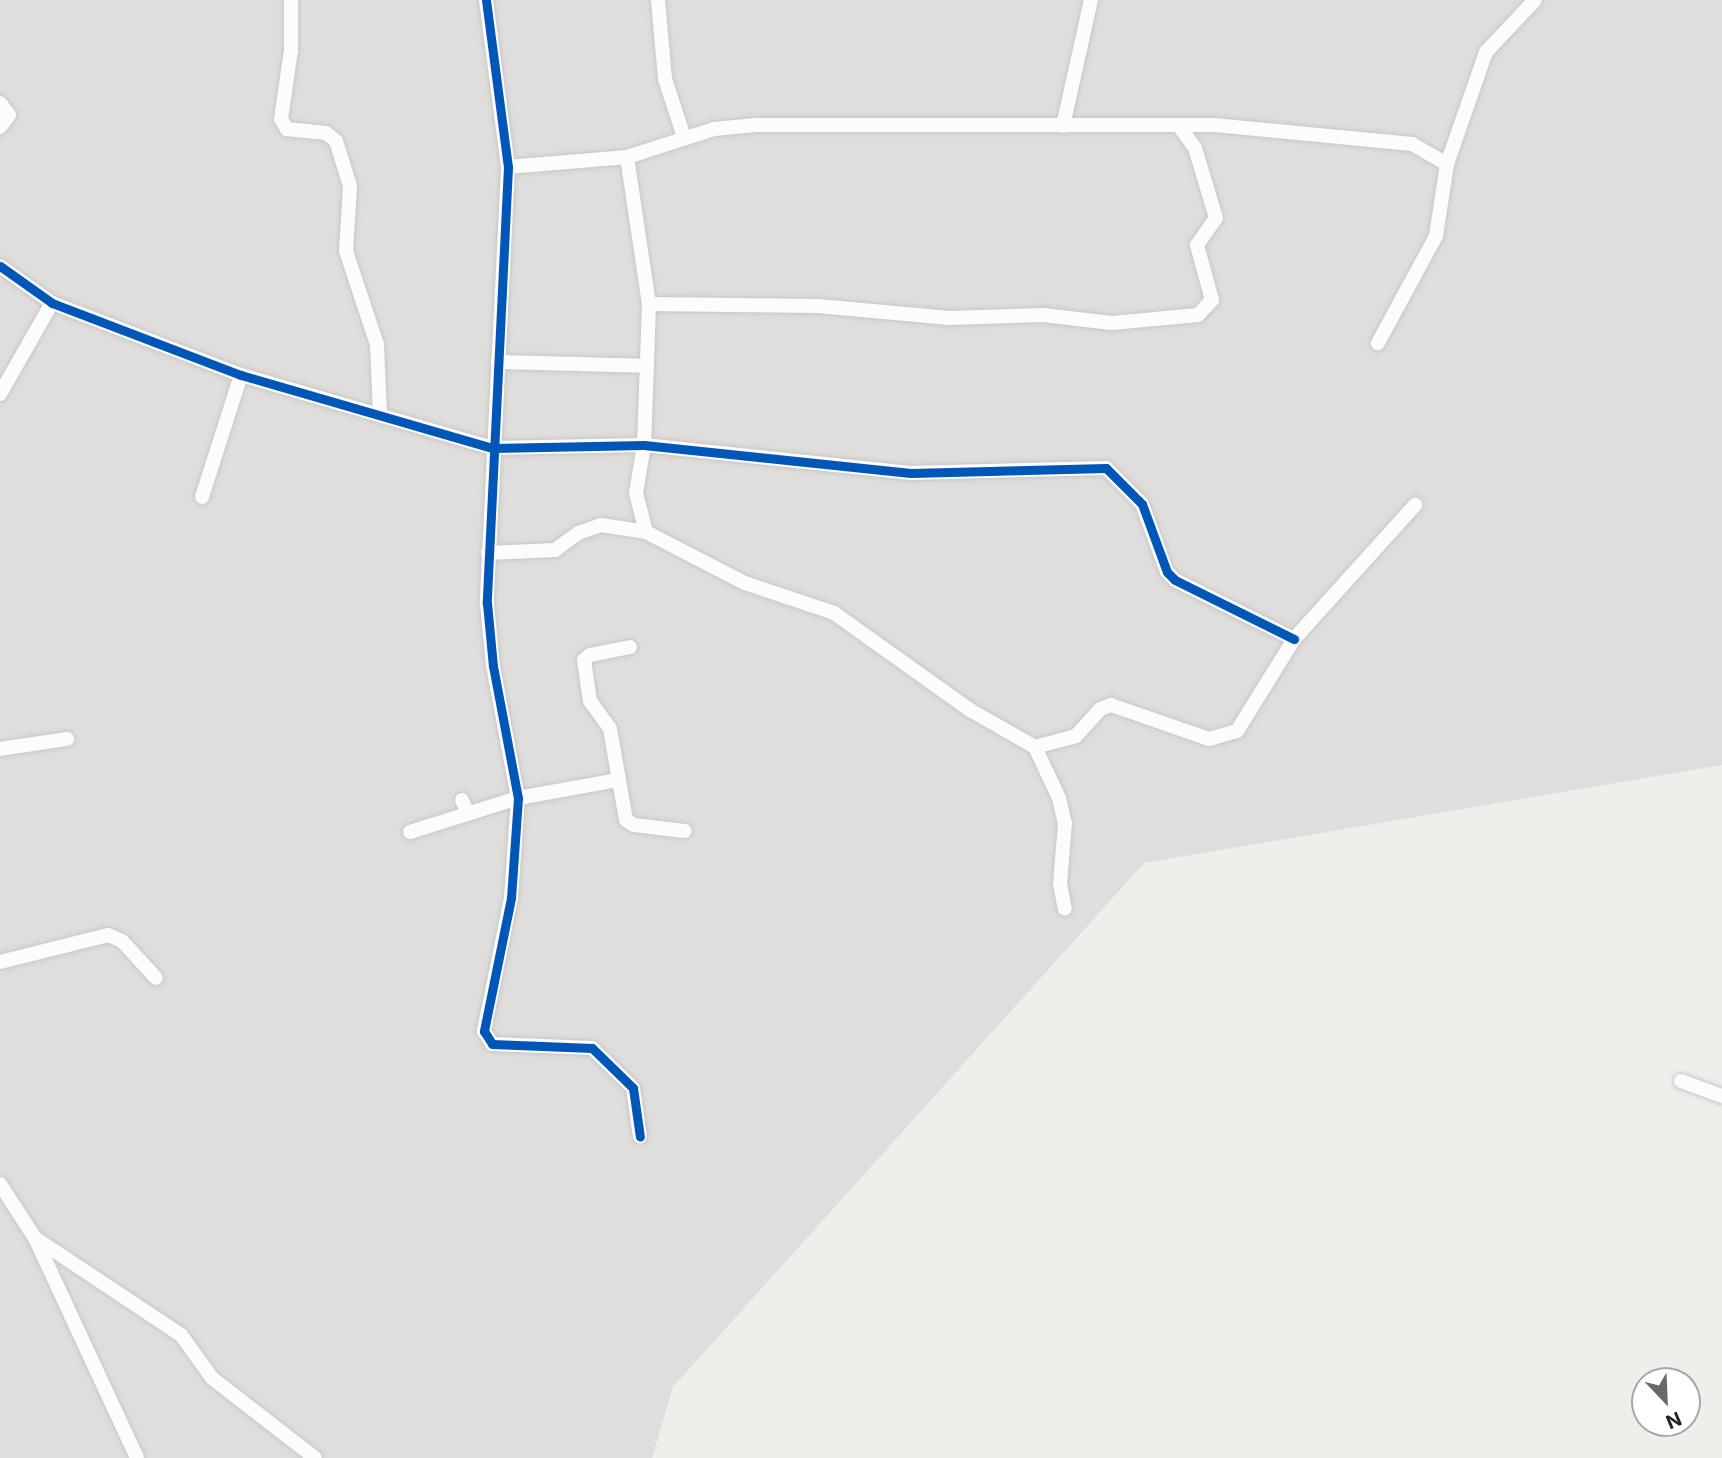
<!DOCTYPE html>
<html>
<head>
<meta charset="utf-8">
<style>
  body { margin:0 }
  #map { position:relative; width:1722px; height:1458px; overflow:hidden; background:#f0eeeb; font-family:Inter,sans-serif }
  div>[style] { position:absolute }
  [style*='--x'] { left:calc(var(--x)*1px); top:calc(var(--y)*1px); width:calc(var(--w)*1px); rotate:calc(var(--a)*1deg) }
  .residential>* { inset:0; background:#dfdedc }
  .roads { filter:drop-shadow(0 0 2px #c9c8c7) drop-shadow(0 0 2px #c9c8c7) }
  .minor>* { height:14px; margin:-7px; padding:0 7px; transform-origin:7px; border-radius:7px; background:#fdfcfc }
  .cycleway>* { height:9px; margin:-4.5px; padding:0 4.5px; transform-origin:4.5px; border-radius:4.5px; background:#0057b8 }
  span { translate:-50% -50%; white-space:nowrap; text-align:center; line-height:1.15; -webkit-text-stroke:7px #fff; paint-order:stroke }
  .north { position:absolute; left:1631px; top:1367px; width:70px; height:70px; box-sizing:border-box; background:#fff; border:2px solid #a7a7a7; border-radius:50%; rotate:157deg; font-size:19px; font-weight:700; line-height:28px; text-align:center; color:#222 }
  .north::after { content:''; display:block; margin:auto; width:24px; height:32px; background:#6a6968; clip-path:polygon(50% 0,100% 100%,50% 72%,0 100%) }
</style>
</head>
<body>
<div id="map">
  <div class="residential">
    <div style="clip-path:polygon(0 0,1722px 0,1722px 765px,1144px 863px,673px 1387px,652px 1458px,0 1458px)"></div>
  </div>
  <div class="roads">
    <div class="minor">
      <div style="--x:291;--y:0;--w:50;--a:90"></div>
      <div style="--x:291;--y:50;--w:70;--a:98.2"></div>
      <div style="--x:281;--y:119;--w:12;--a:59"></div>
      <div style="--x:287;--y:129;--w:39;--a:6"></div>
      <div style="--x:326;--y:133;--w:13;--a:39"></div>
      <div style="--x:336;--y:141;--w:47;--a:72.7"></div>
      <div style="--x:350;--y:186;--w:65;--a:93.5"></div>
      <div style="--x:346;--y:251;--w:99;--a:71.7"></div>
      <div style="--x:377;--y:345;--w:70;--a:87.5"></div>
      <div style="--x:486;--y:0;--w:168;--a:82.5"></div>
      <div style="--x:508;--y:167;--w:437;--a:92.8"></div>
      <div style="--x:487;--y:603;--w:63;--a:84.6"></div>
      <div style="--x:493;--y:666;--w:134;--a:79.3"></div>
      <div style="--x:518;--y:798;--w:100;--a:94"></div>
      <div style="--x:511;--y:898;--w:136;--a:101.5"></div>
      <div style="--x:484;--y:1031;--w:15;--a:58"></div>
      <div style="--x:492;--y:1044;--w:100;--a:2.3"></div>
      <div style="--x:592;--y:1048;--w:57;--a:44.3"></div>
      <div style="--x:633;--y:1088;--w:49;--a:81.9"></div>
      <div style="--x:658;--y:0;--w:79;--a:84.9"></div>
      <div style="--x:665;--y:79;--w:61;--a:71.9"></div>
      <div style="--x:0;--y:103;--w:15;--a:53"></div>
      <div style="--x:9;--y:115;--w:15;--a:127"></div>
      <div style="--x:1063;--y:126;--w:129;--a:-77.5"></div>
      <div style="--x:627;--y:157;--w:91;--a:-17.8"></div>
      <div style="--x:714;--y:129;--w:42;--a:-5.4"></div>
      <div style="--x:756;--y:125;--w:458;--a:0"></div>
      <div style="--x:1214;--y:125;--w:199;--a:5.5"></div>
      <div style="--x:1412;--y:144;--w:40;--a:29.7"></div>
      <div style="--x:1447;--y:164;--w:73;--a:98.7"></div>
      <div style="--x:1436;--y:236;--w:122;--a:118.5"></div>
      <div style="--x:1447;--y:164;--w:119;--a:-70.8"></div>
      <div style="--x:1486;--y:52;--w:71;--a:-46.7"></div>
      <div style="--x:508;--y:167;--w:119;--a:-4.8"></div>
      <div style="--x:627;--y:157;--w:149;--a:81.5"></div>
      <div style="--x:649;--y:304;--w:141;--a:92"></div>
      <div style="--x:644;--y:445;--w:49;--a:99.5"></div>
      <div style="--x:636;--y:493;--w:40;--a:75.6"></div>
      <div style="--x:0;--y:266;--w:64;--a:35.4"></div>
      <div style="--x:52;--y:303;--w:202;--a:20.9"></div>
      <div style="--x:241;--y:375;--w:262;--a:16.2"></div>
      <div style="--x:493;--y:448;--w:151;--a:-1.1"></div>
      <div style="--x:644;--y:445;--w:268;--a:6"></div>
      <div style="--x:911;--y:473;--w:195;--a:-1.5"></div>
      <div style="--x:1106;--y:468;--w:51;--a:45"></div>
      <div style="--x:1142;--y:504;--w:72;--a:69.8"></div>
      <div style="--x:1167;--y:572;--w:11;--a:45"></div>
      <div style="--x:1175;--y:580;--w:133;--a:26.4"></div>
      <div style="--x:649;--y:304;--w:169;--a:0.7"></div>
      <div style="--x:818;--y:306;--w:132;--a:5.2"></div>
      <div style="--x:949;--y:318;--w:94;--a:-1.8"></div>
      <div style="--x:1043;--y:315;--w:69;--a:6.6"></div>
      <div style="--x:1112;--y:323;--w:86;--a:-5.3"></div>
      <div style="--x:1198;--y:315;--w:21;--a:-47"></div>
      <div style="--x:1212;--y:300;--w:57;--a:-105.3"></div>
      <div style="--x:1197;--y:245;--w:33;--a:-55"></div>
      <div style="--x:1216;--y:218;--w:73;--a:-106.7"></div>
      <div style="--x:1195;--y:148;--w:26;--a:-126"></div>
      <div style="--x:498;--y:362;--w:149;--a:1.5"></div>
      <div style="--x:0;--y:394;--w:105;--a:-60.3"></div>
      <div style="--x:202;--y:497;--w:128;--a:-72.3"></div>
      <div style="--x:488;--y:553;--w:67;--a:-2.6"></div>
      <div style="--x:555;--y:550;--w:29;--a:-36"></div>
      <div style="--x:578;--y:533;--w:24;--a:-19"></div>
      <div style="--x:601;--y:525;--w:46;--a:8.8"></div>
      <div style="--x:646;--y:532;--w:111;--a:27.3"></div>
      <div style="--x:745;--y:583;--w:94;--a:18.6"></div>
      <div style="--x:834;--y:613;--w:167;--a:35.5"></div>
      <div style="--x:970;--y:710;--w:75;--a:29.6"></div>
      <div style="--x:1035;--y:747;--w:56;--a:64.8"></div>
      <div style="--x:1059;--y:798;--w:26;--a:77"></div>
      <div style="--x:1065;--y:823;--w:61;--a:94.7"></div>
      <div style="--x:1060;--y:884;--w:25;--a:79"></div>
      <div style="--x:630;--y:647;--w:41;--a:168.7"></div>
      <div style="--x:590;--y:655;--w:8;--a:140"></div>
      <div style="--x:584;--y:660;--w:41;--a:81.7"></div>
      <div style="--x:590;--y:701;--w:34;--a:54"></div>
      <div style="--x:610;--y:729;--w:92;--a:80"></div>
      <div style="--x:626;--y:820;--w:9;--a:32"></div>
      <div style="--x:634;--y:825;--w:51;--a:6.7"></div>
      <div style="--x:1035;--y:747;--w:42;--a:-15"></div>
      <div style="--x:1076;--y:736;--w:36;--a:-48"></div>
      <div style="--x:1100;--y:709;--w:12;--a:-20"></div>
      <div style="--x:1111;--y:705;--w:104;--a:19.1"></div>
      <div style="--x:1209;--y:739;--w:29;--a:-16"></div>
      <div style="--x:1237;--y:731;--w:108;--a:-58.2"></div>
      <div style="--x:1294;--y:639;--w:181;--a:-47.9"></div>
      <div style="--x:0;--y:749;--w:68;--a:-8.5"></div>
      <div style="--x:462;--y:800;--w:15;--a:67"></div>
      <div style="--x:410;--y:832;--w:113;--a:-17.5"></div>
      <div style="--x:518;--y:798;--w:102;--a:-10.2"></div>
      <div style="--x:0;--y:962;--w:111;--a:-14"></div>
      <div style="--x:108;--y:935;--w:15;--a:23"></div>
      <div style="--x:122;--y:941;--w:50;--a:47.4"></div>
      <div style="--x:1681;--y:1081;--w:44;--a:20.1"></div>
      <div style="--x:0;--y:1184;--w:64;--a:57.1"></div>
      <div style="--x:35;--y:1238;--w:242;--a:65.1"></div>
      <div style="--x:35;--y:1238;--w:175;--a:33.6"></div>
      <div style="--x:181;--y:1335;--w:53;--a:54.2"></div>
      <div style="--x:212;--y:1378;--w:130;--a:37.8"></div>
    </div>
  </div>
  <div class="cycleway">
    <div style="--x:486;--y:0;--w:168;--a:82.5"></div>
    <div style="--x:508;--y:167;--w:437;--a:92.8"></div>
    <div style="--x:487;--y:603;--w:63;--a:84.6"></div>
    <div style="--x:493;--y:666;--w:134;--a:79.3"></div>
    <div style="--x:518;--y:798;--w:100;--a:94"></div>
    <div style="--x:511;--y:898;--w:136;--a:101.5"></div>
    <div style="--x:484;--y:1031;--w:15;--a:58"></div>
    <div style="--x:492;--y:1044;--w:100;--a:2.3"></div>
    <div style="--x:592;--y:1048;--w:57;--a:44.3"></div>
    <div style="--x:633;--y:1088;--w:49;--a:81.9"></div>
    <div style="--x:0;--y:266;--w:64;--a:35.4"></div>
    <div style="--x:52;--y:303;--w:202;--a:20.9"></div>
    <div style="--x:241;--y:375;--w:262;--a:16.2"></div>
    <div style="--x:493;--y:448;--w:151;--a:-1.1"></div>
    <div style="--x:644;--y:445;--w:268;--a:6"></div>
    <div style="--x:911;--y:473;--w:195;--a:-1.5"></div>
    <div style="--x:1106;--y:468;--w:51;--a:45"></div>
    <div style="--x:1142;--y:504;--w:72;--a:69.8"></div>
    <div style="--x:1167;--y:572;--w:11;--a:45"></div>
    <div style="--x:1175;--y:580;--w:133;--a:26.4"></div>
  </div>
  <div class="north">N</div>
</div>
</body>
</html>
